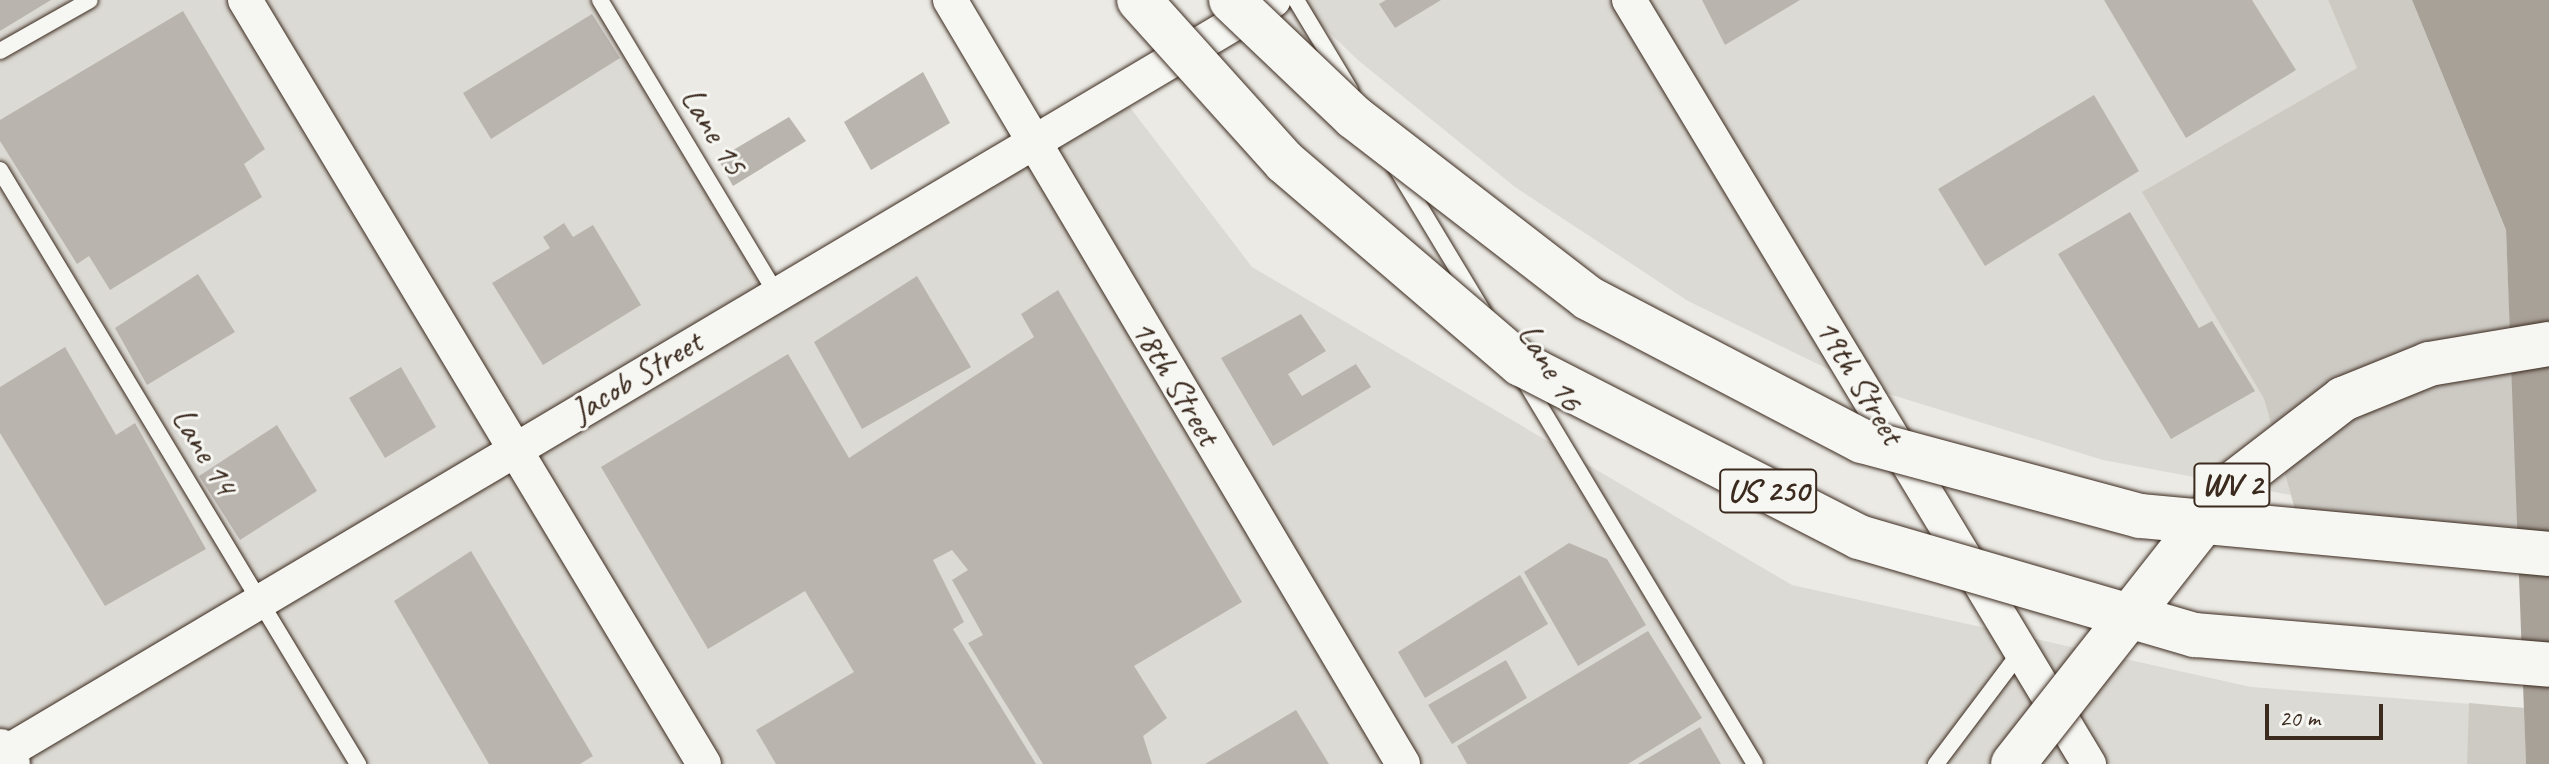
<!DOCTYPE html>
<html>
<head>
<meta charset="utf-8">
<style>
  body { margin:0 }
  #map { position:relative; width:2549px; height:764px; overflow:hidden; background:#ebeae5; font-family:Caveat,sans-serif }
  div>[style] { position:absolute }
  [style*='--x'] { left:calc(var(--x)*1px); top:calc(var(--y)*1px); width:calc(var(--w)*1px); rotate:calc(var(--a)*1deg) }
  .built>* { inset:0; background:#dcdad4 }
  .green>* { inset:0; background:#cdcac4 }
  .water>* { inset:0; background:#a8a198 }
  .building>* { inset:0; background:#bab4ae }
  .roads { filter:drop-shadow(0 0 2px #3b2a1e) drop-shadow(0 0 2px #3b2a1e) }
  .lane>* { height:16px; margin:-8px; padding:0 8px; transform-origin:8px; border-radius:8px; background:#f6f6f2 }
  .street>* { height:34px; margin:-17px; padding:0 17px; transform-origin:17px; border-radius:17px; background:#f6f6f2 }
  .secondary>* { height:44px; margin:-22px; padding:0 22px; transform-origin:22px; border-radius:22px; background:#f6f6f2 }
  .bridges { filter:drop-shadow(0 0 2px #3b2a1e) drop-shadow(0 0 2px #3b2a1e) }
  .highway-bridge>* { height:44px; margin:-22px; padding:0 22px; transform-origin:22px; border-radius:22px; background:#f6f6f2 }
  span { translate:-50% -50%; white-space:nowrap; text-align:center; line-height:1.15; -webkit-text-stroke:6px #f6f6f2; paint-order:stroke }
  .shield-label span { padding:2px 6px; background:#f6f6f2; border:2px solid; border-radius:6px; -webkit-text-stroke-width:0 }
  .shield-label { font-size:32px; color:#3b2a1e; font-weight:700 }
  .street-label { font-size:34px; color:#3b2a1e }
  .scale { position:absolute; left:2265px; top:704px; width:118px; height:36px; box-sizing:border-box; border:4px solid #3b2a1e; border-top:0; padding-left:10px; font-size:24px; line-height:28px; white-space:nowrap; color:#3b2a1e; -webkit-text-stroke:6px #f6f6f2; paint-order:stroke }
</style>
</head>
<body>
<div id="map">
  <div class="built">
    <div style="clip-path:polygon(0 0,602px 0,777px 292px,1119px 93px,1252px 267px,1792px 585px,2251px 687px,2524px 708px,2526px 764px,0 764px)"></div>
    <div style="clip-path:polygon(1295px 0,2328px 0,2358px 68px,2143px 192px,2264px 399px,2291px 495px,2103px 460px,1863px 386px,1688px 301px,1515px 187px,1359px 61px)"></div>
  </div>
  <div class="green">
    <div style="clip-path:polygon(2328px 0,2412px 0,2506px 230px,2519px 552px,2301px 531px,2264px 399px,2142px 192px,2357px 68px)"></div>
    <div style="clip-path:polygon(2469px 703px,2524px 708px,2526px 764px,2467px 764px)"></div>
  </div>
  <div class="water">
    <div style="clip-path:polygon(2412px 0,2549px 0,2549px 764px,2526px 764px,2506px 230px)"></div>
  </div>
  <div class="building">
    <div style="clip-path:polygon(0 0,51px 0,0 31px)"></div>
    <div style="clip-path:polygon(1386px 0,1441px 0,1395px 28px,1379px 4px)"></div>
    <div style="clip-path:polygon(1702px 0,1800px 0,1725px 45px)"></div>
    <div style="clip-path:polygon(2104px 0,2252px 0,2296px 70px,2186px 138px)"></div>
    <div style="clip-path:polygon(183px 11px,265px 149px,244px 164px,262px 197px,110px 290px,89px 256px,77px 264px,0 141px,0 120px)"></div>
    <div style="clip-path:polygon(592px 14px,620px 58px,491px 139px,463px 93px)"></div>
    <div style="clip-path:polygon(923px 72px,950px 123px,871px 170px,844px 122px)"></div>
    <div style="clip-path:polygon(2094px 95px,2139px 171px,1985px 266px,1938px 189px)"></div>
    <div style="clip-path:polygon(789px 117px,806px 141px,733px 186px,718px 159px)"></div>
    <div style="clip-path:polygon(2130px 212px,2199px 328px,2212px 321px,2255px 391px,2171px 439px,2058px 254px)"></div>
    <div style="clip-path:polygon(564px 223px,573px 237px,593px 225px,641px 305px,543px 365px,492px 283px,550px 248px,543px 237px)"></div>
    <div style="clip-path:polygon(198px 274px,235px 332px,147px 385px,115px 328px)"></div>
    <div style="clip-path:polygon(917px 276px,971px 367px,862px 429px,814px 342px)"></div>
    <div style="clip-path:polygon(1058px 290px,1242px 602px,1134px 666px,1167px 718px,1143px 736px,1152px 764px,1043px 764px,968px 643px,983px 635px,952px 580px,968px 570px,952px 550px,933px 560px,964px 622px,953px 629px,1036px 764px,776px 764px,756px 730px,854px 672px,805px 591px,708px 649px,601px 467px,788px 354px,849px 458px,1034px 337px,1021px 314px)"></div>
    <div style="clip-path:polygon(1301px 314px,1326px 351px,1288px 374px,1302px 396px,1356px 364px,1371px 387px,1273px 446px,1221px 358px)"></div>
    <div style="clip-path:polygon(65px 347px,116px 435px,135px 423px,206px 549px,105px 606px,0 433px,0 387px)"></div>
    <div style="clip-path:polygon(401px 367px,436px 427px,385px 458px,349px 398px)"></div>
    <div style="clip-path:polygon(277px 425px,317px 491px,240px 540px,199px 476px)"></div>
    <div style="clip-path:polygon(1569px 543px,1607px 559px,1646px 625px,1578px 666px,1524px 572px)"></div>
    <div style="clip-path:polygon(471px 551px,593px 756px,580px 764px,489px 764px,394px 601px)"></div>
    <div style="clip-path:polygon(1520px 575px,1548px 624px,1425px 698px,1398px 652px)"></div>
    <div style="clip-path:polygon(1648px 631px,1702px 718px,1628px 764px,1467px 764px,1457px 746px)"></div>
    <div style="clip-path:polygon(1506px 660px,1527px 698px,1452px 744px,1428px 705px)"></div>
    <div style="clip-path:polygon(1296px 710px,1329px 764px,1205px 764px)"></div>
    <div style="clip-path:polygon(1700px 727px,1721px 764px,1638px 764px)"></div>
  </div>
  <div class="roads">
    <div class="lane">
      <div style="--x:600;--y:0;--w:342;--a:59"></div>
      <div style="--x:1296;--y:0;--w:105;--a:59"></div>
      <div style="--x:0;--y:51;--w:103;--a:-29.5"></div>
      <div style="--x:1397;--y:169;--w:165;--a:58.9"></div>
      <div style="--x:0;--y:170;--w:694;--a:58.92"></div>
      <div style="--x:1523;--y:378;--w:450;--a:59"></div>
      <div style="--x:1936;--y:764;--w:141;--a:-53"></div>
    </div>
    <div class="street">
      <div style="--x:245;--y:0;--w:891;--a:59"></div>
      <div style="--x:950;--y:0;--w:888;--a:59.33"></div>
      <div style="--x:1629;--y:0;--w:892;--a:58.95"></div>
      <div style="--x:0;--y:756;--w:1481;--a:-30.69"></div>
    </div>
    <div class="secondary">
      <div style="--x:0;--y:751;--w:15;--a:58"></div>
    </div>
  </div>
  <div class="bridges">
    <div class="highway-bridge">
      <div style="--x:1139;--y:0;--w:218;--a:48"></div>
      <div style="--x:1285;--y:162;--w:311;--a:40.6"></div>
      <div style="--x:1521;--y:364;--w:380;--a:27.1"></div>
      <div style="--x:1859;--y:537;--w:350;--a:16.3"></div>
      <div style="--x:2195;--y:635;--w:355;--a:4.8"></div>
      <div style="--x:1231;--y:0;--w:170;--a:43.6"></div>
      <div style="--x:1354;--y:117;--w:296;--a:37.7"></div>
      <div style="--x:1588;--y:298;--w:309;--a:27.6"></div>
      <div style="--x:1862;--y:441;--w:288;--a:15.1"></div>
      <div style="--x:2140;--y:516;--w:411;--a:5.3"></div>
      <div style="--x:2013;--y:764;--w:357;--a:-51.8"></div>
      <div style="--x:2234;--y:483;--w:138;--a:-37.6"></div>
      <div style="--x:2343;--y:399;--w:93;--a:-22.1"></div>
      <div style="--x:2429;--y:364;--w:122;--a:-9.5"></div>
    </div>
  </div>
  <div class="shield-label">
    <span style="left:2232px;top:485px">WV 2</span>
    <span style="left:1768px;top:491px">US 250</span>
  </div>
  <div class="street-label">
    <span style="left:714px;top:131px;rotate:59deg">Lane 15</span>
    <span style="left:1551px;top:367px;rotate:59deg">Lane 16</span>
    <span style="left:636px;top:376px;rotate:-31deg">Jacob Street</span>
    <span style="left:1860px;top:381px;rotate:59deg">19th Street</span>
    <span style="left:1176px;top:382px;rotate:59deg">18th Street</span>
    <span style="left:205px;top:451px;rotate:59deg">Lane 14</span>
  </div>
  <div class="scale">20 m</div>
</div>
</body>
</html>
